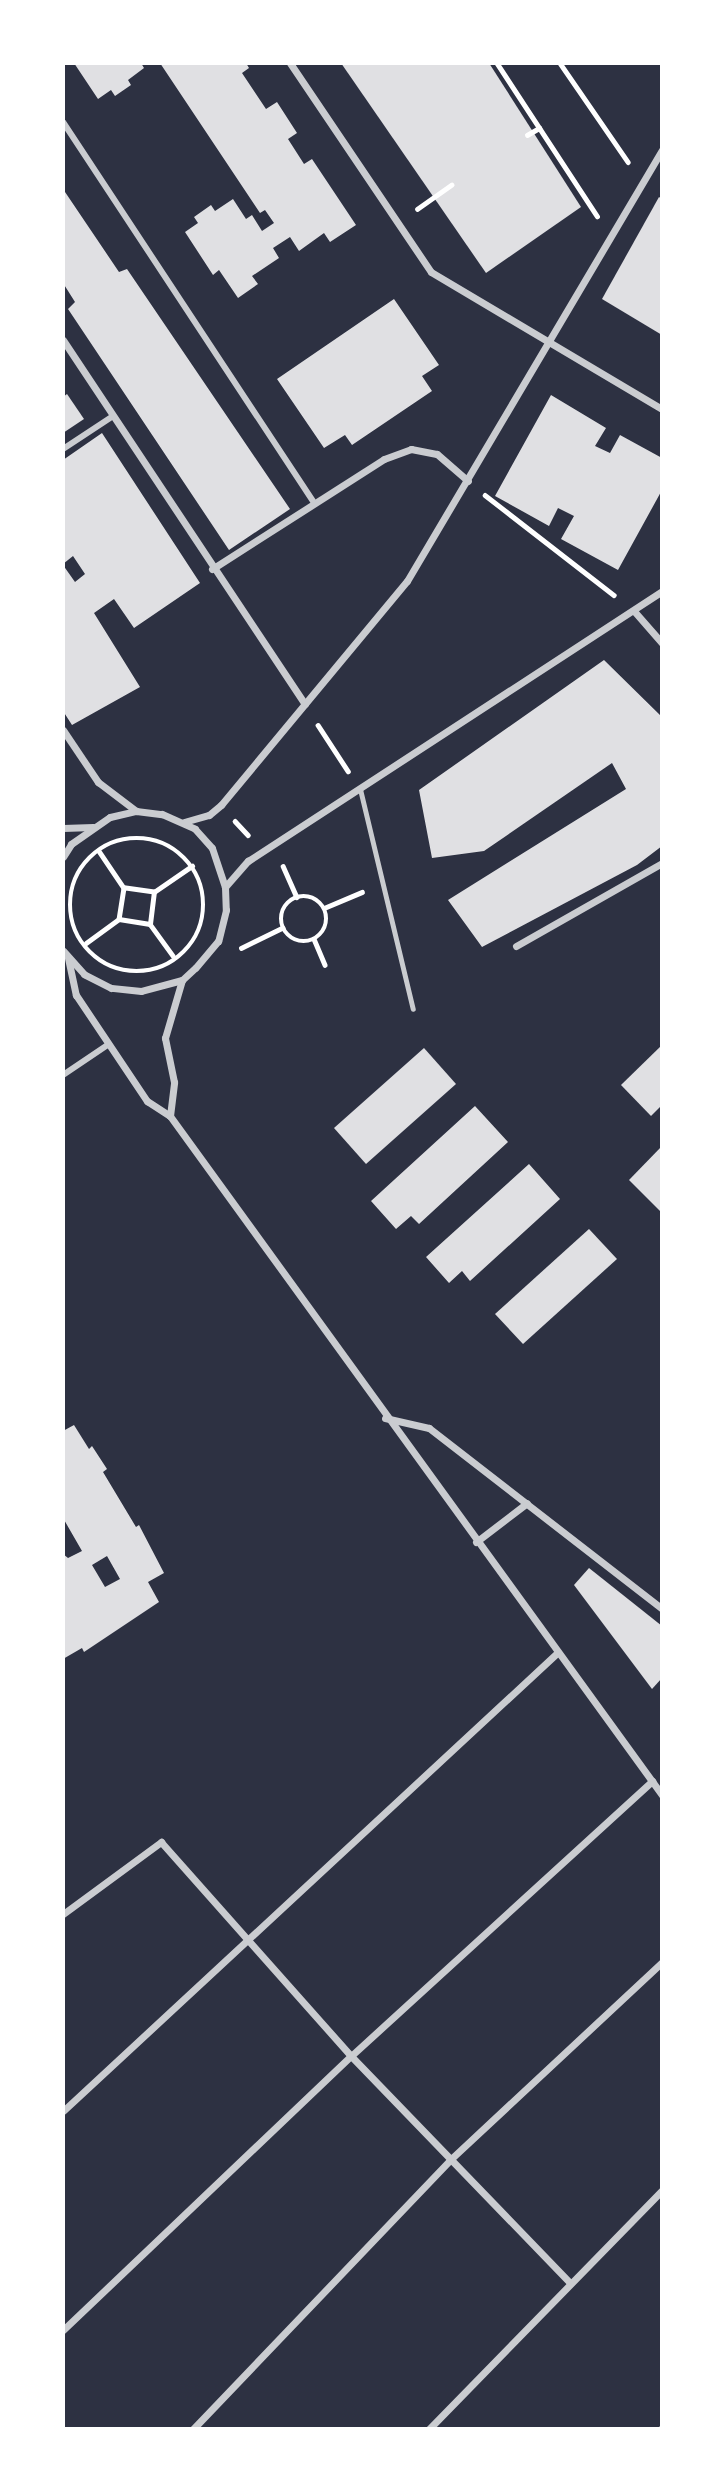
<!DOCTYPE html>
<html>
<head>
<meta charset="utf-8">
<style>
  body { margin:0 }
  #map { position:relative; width:725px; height:2492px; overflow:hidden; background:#2d3142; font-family:"Golos Text",sans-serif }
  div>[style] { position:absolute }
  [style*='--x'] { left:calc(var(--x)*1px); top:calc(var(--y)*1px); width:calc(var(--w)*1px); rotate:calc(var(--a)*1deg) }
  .building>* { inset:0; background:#e0e0e3 }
  .path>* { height:4.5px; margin:-2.25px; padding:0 2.25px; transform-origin:2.25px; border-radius:2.25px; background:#fff }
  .path>.ring { margin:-2.25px; padding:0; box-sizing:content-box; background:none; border:4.5px solid #fff; border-radius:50% }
  .service>* { height:5px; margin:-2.5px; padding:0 2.5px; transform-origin:2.5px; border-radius:2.5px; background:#caccd0 }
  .pedestrian>* { height:6px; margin:-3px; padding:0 3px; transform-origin:3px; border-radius:3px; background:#caccd0 }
  .minor>* { height:7px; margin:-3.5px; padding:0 3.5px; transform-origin:3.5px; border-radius:3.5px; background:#caccd0 }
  span { translate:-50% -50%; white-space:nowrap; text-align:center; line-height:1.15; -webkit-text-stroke:6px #fff; paint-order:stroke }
  .frame { position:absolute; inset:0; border:65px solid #fff; pointer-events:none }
</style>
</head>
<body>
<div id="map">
  <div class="building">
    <div style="clip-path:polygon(74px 63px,141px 63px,144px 68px,128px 80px,131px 85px,115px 96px,111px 90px,98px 99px)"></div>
    <div style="clip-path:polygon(160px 63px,246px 63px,249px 68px,242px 73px,266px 109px,277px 102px,297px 133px,288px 139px,304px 164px,312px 159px,356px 225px,330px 242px,324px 233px,299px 251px,290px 237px,273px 248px,279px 258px,252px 276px,258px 284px,238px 298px,219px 270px,213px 275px,185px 232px,198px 223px,194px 217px,211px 205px,215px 211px,233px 199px,246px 219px,252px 215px,262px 231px,274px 223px,265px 210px,260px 213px)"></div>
    <div style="clip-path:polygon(341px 63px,489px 63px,581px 207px,486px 273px)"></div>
    <div style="clip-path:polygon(63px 189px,119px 272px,127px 269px,290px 509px,229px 550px,68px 309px,75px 302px,63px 283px)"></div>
    <div style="clip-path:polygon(659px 197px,662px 199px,662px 335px,602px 299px)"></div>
    <div style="clip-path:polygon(394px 299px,439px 365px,422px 376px,432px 391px,352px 445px,345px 435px,324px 448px,277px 379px)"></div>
    <div style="clip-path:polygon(67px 394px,84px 419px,63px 433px,63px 397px)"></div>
    <div style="clip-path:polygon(551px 395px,606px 428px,595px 446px,610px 453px,620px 435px,662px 458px,662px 490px,618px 570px,561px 539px,574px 516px,558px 508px,549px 526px,495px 496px)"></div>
    <div style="clip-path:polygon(102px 433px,200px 583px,134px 628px,114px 599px,94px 613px,140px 687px,72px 725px,63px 711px,63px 565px,75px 582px,85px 574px,73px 556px,63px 564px,63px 460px)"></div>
    <div style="clip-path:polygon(604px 660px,662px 717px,662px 846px,637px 865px,482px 947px,448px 900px,626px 789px,612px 763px,484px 851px,432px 858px,419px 790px)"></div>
    <div style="clip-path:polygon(662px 1045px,662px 1105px,651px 1116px,621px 1085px)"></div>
    <div style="clip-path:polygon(424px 1048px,456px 1084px,366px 1164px,334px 1128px)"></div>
    <div style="clip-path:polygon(475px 1106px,508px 1142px,419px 1224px,411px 1216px,396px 1229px,371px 1201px)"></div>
    <div style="clip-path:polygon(662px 1146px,662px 1209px,660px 1211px,629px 1180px)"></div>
    <div style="clip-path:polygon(529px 1164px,560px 1199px,470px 1281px,462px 1271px,449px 1283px,426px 1257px)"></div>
    <div style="clip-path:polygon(589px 1229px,617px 1259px,523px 1344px,495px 1314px)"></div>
    <div style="clip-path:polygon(evenodd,74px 1425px,89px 1449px,92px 1446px,107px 1469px,103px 1472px,136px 1527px,139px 1525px,164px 1573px,148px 1582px,159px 1602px,84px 1652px,82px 1648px,63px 1659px,63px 1554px,68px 1558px,82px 1551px,63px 1518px,63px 1431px,74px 1425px,107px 1556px,120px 1579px,105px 1587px,92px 1565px,107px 1556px)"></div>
    <div style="clip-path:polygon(589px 1568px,662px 1626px,662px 1678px,652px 1689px,574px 1585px)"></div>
  </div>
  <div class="path">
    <div style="--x:497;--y:63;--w:183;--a:56.8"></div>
    <div style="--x:560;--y:63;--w:120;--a:55.5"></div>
    <div style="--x:527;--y:135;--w:14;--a:-30"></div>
    <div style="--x:417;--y:209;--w:42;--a:-35.2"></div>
    <div style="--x:485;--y:495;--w:163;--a:37.8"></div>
    <div style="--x:318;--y:725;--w:55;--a:56.9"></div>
    <div style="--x:235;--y:821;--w:19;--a:47"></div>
    <div class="ring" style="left:70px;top:838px;width:129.5px;height:129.5px"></div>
    <div style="--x:99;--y:851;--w:45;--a:56"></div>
    <div style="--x:283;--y:866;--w:34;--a:66"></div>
    <div style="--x:154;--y:892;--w:30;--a:-172"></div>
    <div style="--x:124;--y:888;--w:31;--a:99"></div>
    <div style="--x:119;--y:919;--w:31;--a:9"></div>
    <div style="--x:150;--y:924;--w:32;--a:-83"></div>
    <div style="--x:154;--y:892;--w:46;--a:-34.4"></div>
    <div class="ring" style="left:281px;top:896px;width:41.5px;height:41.5px"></div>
    <div style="--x:324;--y:908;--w:41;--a:-22.8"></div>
    <div style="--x:150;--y:924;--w:39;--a:54"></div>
    <div style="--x:314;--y:939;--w:28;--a:67"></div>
    <div style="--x:86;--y:943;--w:41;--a:-36"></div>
    <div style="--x:241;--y:948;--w:46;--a:-26"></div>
  </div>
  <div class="service">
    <div style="--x:360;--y:789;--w:226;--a:76.5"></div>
  </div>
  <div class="pedestrian">
    <div style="--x:63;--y:122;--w:454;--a:56.6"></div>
    <div style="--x:63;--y:449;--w:60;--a:-33.4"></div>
    <div style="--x:63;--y:1075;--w:55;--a:-34"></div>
  </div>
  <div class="minor">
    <div style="--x:290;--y:63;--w:252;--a:56"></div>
    <div style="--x:431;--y:272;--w:269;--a:30.7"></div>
    <div style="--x:63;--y:340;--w:437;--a:56.4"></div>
    <div style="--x:212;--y:569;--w:204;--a:-32.6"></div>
    <div style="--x:384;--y:459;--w:29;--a:-20"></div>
    <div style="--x:411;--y:449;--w:26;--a:11"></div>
    <div style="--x:437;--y:454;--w:41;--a:41.1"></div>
    <div style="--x:634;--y:611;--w:43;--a:48.8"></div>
    <div style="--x:63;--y:730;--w:63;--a:56.1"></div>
    <div style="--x:98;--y:782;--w:48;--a:37.3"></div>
    <div style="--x:184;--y:822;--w:26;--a:-16"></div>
    <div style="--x:209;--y:815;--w:16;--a:-40"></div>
    <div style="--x:221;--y:805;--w:291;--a:-50.3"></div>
    <div style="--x:407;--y:581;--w:501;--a:-59.39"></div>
    <div style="--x:63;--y:828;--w:30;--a:-2"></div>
    <div style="--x:63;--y:857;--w:15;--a:-58"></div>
    <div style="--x:71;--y:844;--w:47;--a:-34.7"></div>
    <div style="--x:110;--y:817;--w:27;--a:-13"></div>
    <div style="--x:136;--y:811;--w:26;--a:7"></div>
    <div style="--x:162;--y:814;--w:36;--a:24"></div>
    <div style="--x:195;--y:829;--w:25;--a:48"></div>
    <div style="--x:212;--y:848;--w:41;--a:71.6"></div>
    <div style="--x:225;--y:887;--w:23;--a:88"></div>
    <div style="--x:226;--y:910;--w:32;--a:104"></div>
    <div style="--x:218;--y:941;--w:35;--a:130"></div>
    <div style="--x:195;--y:968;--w:18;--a:137"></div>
    <div style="--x:182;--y:980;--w:42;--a:165"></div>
    <div style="--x:141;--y:991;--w:30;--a:-174"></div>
    <div style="--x:111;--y:988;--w:30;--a:-153"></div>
    <div style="--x:84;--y:974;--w:31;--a:-132"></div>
    <div style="--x:225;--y:887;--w:35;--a:-49"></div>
    <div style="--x:248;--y:861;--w:494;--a:-33.1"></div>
    <div style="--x:516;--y:946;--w:168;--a:-29.6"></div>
    <div style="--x:68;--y:958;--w:38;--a:78"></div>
    <div style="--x:76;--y:995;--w:128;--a:56.2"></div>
    <div style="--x:147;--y:1101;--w:27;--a:33"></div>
    <div style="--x:170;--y:1116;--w:839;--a:54.07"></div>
    <div style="--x:170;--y:1116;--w:34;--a:-83"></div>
    <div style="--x:174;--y:1082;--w:45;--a:-101.6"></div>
    <div style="--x:165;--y:1038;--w:60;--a:-73.7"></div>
    <div style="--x:385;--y:1418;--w:45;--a:12.8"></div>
    <div style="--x:429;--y:1428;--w:295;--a:37.8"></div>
    <div style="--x:476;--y:1542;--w:64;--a:-37.4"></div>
    <div style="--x:63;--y:1914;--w:122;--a:-36.3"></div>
    <div style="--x:161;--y:1842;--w:286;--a:48.4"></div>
    <div style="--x:351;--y:2056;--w:315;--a:46"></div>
    <div style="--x:63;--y:2111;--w:672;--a:-42.83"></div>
    <div style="--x:63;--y:2330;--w:398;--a:-43.6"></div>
    <div style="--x:351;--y:2056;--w:408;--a:-42.4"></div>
    <div style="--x:193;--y:2429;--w:375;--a:-46.3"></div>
    <div style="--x:452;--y:2158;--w:287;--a:-43"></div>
    <div style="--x:429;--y:2429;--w:334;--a:-45.7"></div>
    <div style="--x:661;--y:2429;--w:1;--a:-45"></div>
  </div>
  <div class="frame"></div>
</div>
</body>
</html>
